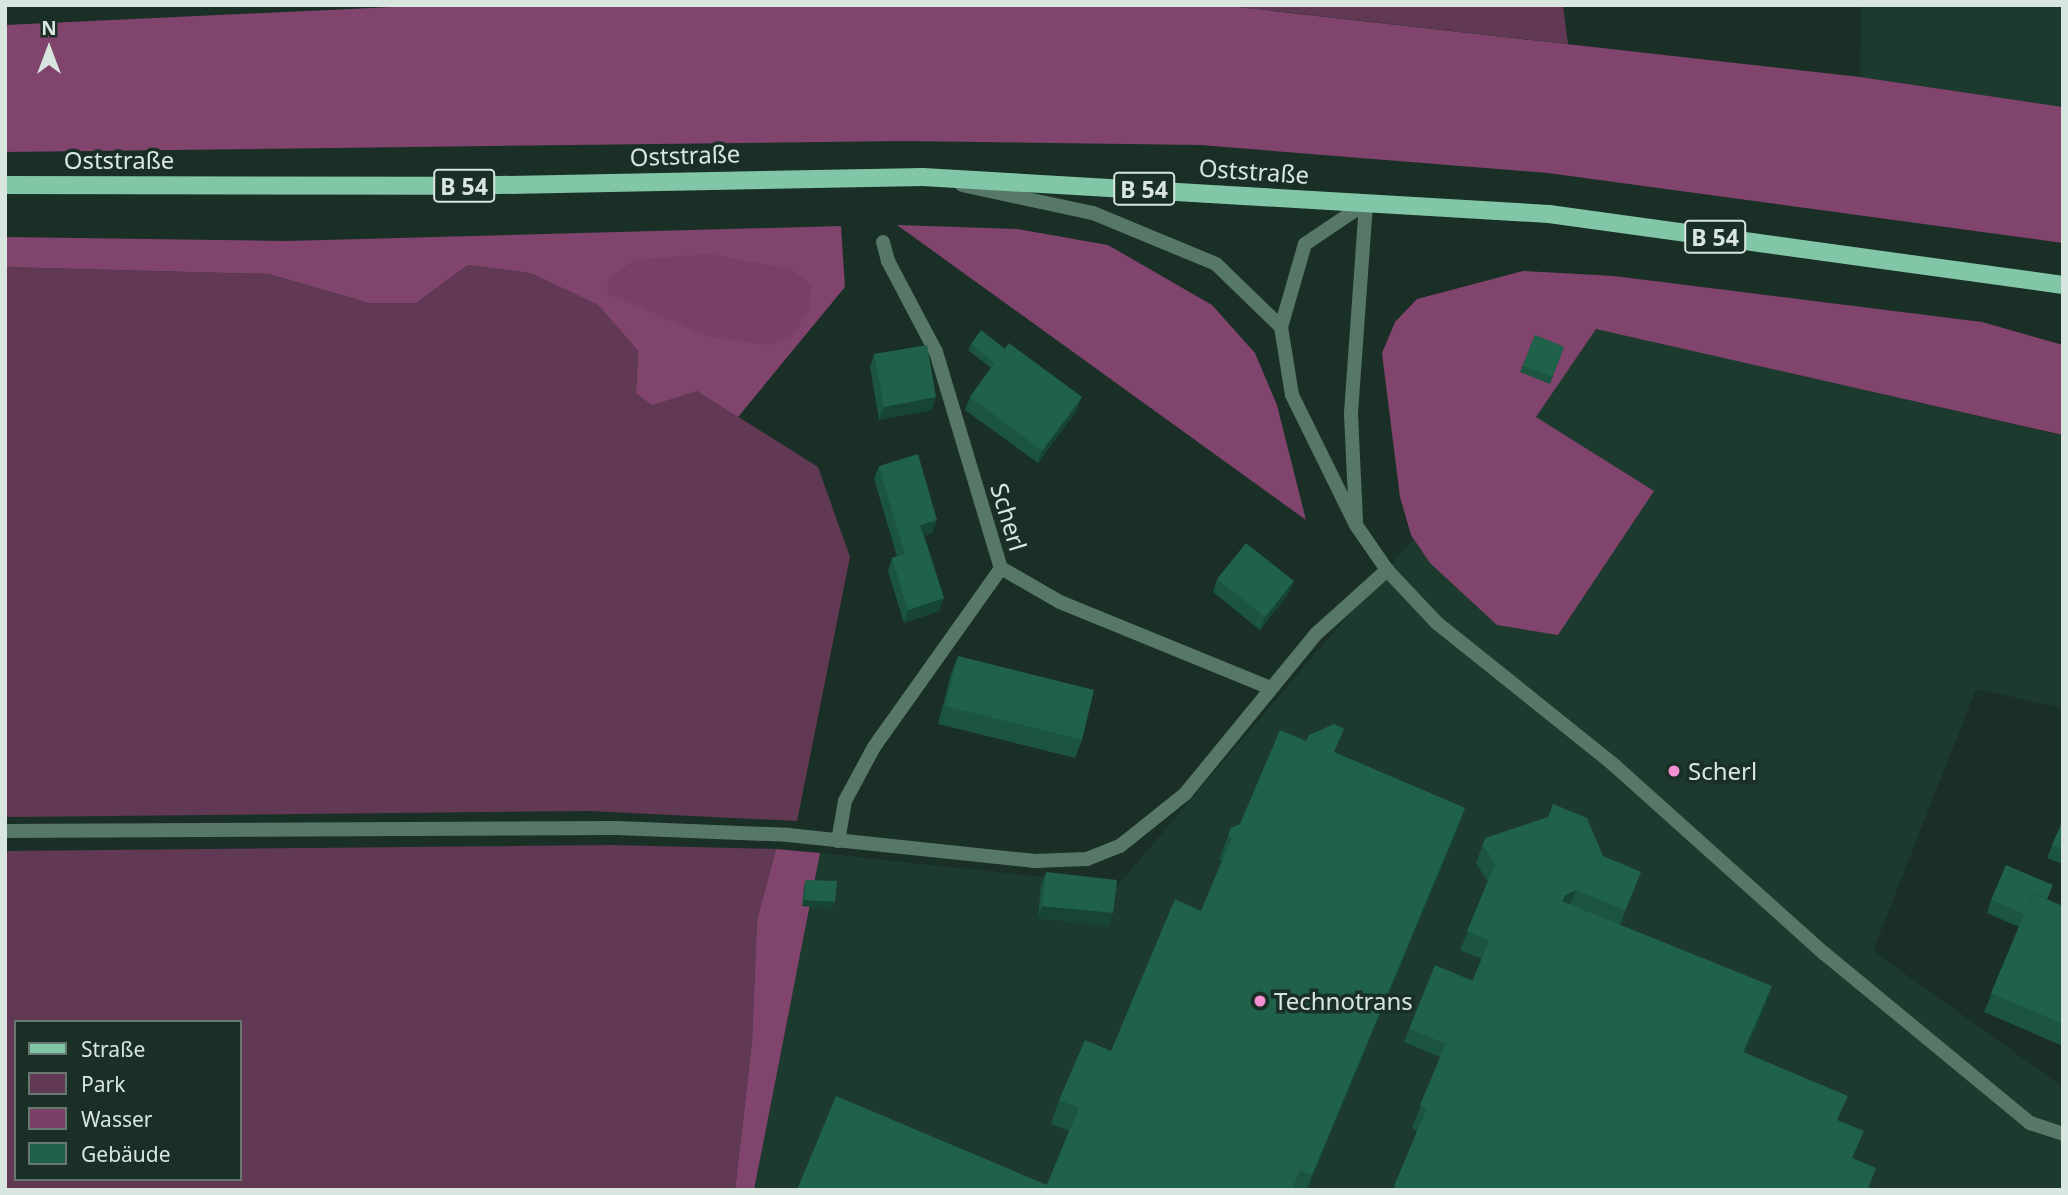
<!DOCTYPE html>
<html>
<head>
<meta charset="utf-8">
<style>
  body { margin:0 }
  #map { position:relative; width:2068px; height:1195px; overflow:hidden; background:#1a2f26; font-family:"Noto Sans",sans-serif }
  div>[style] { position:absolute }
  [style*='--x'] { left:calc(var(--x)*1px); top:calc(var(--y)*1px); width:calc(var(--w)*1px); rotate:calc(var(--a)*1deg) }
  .built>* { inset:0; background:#1d3a2e }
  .green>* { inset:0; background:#613954 }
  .forest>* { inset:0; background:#80446d }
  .water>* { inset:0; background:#7a3e67 }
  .lane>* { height:14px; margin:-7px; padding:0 7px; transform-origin:7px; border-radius:7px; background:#577869 }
  .street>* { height:14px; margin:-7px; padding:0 7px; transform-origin:7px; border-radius:7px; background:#577869 }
  .primary>* { height:18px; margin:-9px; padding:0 9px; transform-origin:9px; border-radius:9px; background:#80c6a7 }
  .wall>* { inset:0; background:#1b543f }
  .shaded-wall>* { inset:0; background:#164533 }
  .building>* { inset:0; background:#1f6249 }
  .dots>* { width:19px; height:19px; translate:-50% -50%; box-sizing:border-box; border:4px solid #1a2f26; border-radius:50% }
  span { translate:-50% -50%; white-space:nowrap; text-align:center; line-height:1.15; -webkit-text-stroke:7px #1a2f26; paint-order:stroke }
  .shield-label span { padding:2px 5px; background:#1a2f26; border:2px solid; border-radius:5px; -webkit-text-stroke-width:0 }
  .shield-label { font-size:23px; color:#d9e6e0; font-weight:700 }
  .street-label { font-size:24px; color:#d9e6e0 }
  .poi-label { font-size:24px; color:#d9e6e0 }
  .left { translate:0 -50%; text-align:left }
  .frame { position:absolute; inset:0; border:7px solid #d9e6e0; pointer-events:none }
  .legend { position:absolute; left:14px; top:1020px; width:228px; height:161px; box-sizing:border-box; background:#1a2f26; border:2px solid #667870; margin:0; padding:9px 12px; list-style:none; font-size:21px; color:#d9e6e0 }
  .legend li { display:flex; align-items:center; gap:14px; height:35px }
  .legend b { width:35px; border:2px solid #667870 }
  .north { position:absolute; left:14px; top:14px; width:70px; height:70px; -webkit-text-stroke:5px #1a2f26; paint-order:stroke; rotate:0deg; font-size:19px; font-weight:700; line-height:28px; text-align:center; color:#d9e6e0 }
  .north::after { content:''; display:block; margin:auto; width:24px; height:32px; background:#d9e6e0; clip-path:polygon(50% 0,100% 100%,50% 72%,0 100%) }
</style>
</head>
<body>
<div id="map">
  <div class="built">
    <div style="clip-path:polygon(1861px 5px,2063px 5px,2063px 107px,1860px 77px)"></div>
    <div style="clip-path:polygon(1594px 327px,2063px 436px,2063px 708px,1976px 689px,1873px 951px,2063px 1087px,2063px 1190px,754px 1190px,820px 853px,1118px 885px)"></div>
  </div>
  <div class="green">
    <div style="clip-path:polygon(1220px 5px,1563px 5px,1568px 44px)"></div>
    <div style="clip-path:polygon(468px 265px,530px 273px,598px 305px,638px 351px,636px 392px,697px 391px,818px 467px,850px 557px,797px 821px,589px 811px,5px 817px,5px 267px,269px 274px,369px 303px,416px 303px)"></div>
    <div style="clip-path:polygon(evenodd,613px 845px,776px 849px,757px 920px,752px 1042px,735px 1190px,5px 1190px,5px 851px,613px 845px,16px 1022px,240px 1022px,240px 1179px,16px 1179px,16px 1022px)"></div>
  </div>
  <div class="forest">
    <div style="clip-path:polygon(434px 5px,1220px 5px,1860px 77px,2063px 107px,2063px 243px,1548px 173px,1200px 145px,903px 141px,5px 152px,5px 25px)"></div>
    <div style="clip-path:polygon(897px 225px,1017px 229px,1108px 245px,1212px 305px,1255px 353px,1277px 405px,1306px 520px)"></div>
    <div style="clip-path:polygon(841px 226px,845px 287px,738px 417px,697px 391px,652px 405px,636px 393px,638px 351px,598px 305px,530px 273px,468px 265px,416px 303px,369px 303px,269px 274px,5px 267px,5px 237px,286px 241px)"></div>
    <div style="clip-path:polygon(1523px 271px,1614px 276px,1982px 322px,2063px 345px,2063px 435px,1596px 329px,1536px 417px,1654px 491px,1558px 635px,1497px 625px,1430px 563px,1411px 535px,1400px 497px,1382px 353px,1395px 322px,1417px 299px)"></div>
    <div style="clip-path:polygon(776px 849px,820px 853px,754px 1190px,735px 1190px,752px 1042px,757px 920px)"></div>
  </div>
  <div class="water">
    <div style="clip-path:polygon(710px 254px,793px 270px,811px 286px,809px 310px,792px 336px,771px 345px,710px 337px,607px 293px,608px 278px,635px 260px)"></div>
  </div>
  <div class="lane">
    <div style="--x:883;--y:242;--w:20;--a:75"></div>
    <div style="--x:888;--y:261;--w:103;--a:62.2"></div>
    <div style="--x:936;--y:352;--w:226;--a:73.3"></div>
    <div style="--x:1001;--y:568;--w:68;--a:30"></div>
    <div style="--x:1060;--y:602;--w:228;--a:22.2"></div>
    <div style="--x:838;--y:841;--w:41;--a:-80.1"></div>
    <div style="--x:845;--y:801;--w:61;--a:-61.8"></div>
    <div style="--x:874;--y:747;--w:219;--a:-54.6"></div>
  </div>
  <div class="street">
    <div style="--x:962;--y:185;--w:134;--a:12.1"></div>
    <div style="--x:1093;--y:213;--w:133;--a:22.5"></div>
    <div style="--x:1216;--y:264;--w:91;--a:44.1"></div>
    <div style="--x:1366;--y:203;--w:73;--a:146.1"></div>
    <div style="--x:1305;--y:244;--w:86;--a:106.1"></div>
    <div style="--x:1281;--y:327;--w:69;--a:80.8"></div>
    <div style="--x:1292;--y:395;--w:145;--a:63.8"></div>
    <div style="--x:1356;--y:525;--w:55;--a:55.4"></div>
    <div style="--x:1387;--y:570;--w:73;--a:46.7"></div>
    <div style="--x:1437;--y:623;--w:227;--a:38.7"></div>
    <div style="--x:1614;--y:765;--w:283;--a:41.9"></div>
    <div style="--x:1825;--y:954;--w:266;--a:39.5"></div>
    <div style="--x:2030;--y:1123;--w:35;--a:18"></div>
    <div style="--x:1356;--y:520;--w:107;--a:-92.7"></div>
    <div style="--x:1351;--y:413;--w:211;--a:-85.9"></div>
    <div style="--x:5;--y:831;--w:612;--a:-0.28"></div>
    <div style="--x:617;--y:828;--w:171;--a:2.3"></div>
    <div style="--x:788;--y:835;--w:247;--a:6"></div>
    <div style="--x:1034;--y:861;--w:53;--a:-2.2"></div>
    <div style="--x:1087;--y:859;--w:35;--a:-22"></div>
    <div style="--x:1120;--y:846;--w:83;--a:-38.7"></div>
    <div style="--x:1185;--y:794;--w:207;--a:-50.7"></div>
    <div style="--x:1316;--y:634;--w:96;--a:-42"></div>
  </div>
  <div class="primary">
    <div style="--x:5;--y:185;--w:445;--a:0.1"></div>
    <div style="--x:450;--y:186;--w:473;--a:-1.1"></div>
    <div style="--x:923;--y:177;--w:627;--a:3.38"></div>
    <div style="--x:1549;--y:214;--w:519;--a:7.86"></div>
  </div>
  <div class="wall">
    <div style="clip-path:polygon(1535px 335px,1564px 347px,1550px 384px,1520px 372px)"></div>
    <div style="clip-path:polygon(971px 344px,1077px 410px,1038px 463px,965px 410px,970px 397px,991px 368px,968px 350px)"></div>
    <div style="clip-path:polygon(874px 354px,932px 410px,879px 420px,870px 367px)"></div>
    <div style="clip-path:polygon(879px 466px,937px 520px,932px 533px,924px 535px,944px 598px,939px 611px,904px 623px,888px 571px,892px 558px,897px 556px,874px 479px)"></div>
    <div style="clip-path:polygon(1217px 579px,1289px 593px,1260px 630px,1213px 592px)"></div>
    <div style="clip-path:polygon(958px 656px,1082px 740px,1075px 758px,938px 724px,951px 674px)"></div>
    <div style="clip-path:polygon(1306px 741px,1465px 808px,1457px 831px,1307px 1190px,797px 1190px,1047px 1185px,1069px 1131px,1051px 1124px,1059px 1100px,1111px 1051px,1201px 911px,1222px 861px,1219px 860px,1228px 836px,1240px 824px)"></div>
    <div style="clip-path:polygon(2063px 820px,2063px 864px,2047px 858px)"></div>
    <div style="clip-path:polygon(1485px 838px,1603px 856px,1641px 872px,1620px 925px,1764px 1010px,1745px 1053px,1839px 1121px,1853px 1159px,1876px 1168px,1868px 1190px,1393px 1190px,1417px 1131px,1412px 1128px,1440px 1057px,1404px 1042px,1409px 1029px,1473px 981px,1482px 959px,1460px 950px,1488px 882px,1476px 863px)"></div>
    <div style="clip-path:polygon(1046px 872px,1109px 926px,1038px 918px,1041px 885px)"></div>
    <div style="clip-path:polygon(806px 880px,833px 908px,802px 906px,804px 886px)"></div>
    <div style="clip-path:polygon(1991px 900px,2047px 900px,2063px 906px,2063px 1046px,1984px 1012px,2019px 927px,1987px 913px)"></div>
  </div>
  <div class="shaded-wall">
    <div style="clip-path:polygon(936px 397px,932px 410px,879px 420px,884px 407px)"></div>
    <div style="clip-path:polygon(1082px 397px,1077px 410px,1038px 463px,1042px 451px)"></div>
    <div style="clip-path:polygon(937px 520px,932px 533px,916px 538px,920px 525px)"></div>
    <div style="clip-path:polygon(1294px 581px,1289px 593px,1260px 630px,1265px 617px)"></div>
    <div style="clip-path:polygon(944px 598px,939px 611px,904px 623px,908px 610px)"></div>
    <div style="clip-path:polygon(1465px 808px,1457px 831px,1307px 1190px,1312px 1175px)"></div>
    <div style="clip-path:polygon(1576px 890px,1569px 908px,1558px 914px,1565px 895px)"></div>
    <div style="clip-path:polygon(805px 900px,835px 902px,833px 908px,802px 906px)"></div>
    <div style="clip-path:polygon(1042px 906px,1113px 913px,1109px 926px,1038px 918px)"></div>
    <div style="clip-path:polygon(1772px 986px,1764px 1010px,1735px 1076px,1743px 1052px)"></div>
  </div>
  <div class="building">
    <div style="clip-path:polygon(981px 330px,1005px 349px,995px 363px,971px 344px)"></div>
    <div style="clip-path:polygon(1535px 335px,1564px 347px,1552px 377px,1523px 366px)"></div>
    <div style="clip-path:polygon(1009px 343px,1082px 397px,1042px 451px,970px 397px)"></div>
    <div style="clip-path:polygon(927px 345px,936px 397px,884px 407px,874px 354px)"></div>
    <div style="clip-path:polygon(918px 454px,937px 520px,920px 525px,944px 598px,908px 610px,892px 558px,905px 554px,879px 466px)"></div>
    <div style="clip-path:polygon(1246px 543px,1294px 581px,1265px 617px,1217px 579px)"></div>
    <div style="clip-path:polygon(958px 656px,1094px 690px,1082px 740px,945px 706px)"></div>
    <div style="clip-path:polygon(1334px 724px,1344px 729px,1334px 752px,1465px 808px,1312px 1175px,1300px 1170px,1292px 1190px,797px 1190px,836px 1096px,1047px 1185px,1079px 1108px,1059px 1100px,1085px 1040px,1111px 1051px,1175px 899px,1201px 911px,1232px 838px,1228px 836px,1231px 828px,1240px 824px,1280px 730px,1306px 741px,1309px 735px)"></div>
    <div style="clip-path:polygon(1553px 804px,1587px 818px,1603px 856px,1641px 872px,1625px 910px,1576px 890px,1565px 895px,1562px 902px,1514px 882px,1489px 941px,1467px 931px,1495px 864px,1483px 845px,1485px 838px,1548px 817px)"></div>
    <div style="clip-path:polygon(2063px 820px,2063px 849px,2052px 845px)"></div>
    <div style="clip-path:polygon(2006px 865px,2053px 885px,2047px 899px,2033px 893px,2024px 914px,1991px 900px)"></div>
    <div style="clip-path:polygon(1046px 872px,1117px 880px,1113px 913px,1042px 906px)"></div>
    <div style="clip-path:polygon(806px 880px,837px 881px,835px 902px,805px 900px)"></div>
    <div style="clip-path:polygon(1514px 882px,1772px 986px,1743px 1052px,1848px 1096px,1837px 1120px,1864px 1131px,1852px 1158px,1876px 1168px,1867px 1190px,1403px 1190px,1394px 1186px,1427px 1108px,1420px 1105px)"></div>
    <div style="clip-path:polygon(2033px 893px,2063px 906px,2063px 1024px,1991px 993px)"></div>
    <div style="clip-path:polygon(1435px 965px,1473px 981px,1446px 1044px,1409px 1029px)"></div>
  </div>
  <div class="dots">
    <div style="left:1674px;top:771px;background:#f491d4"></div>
    <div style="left:1260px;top:1001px;background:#f491d4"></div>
  </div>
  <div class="shield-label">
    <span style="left:464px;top:186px">B 54</span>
    <span style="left:1144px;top:189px">B 54</span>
    <span style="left:1715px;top:237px">B 54</span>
  </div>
  <div class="street-label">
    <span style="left:685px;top:155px;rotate:-2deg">Oststraße</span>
    <span style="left:119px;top:160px">Oststraße</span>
    <span style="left:1254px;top:171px;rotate:4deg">Oststraße</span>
    <span style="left:1009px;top:517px;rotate:73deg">Scherl</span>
  </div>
  <div class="poi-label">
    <span class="left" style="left:1688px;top:771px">Scherl</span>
    <span class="left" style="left:1274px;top:1001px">Technotrans</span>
  </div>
  <div class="frame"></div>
  <ul class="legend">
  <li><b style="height:9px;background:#80c6a7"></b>Straße</li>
  <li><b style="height:19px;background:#613954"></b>Park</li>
  <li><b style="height:19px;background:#7a3e67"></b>Wasser</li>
  <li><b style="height:19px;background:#1f6249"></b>Gebäude</li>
  </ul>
  <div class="north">N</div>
</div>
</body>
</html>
